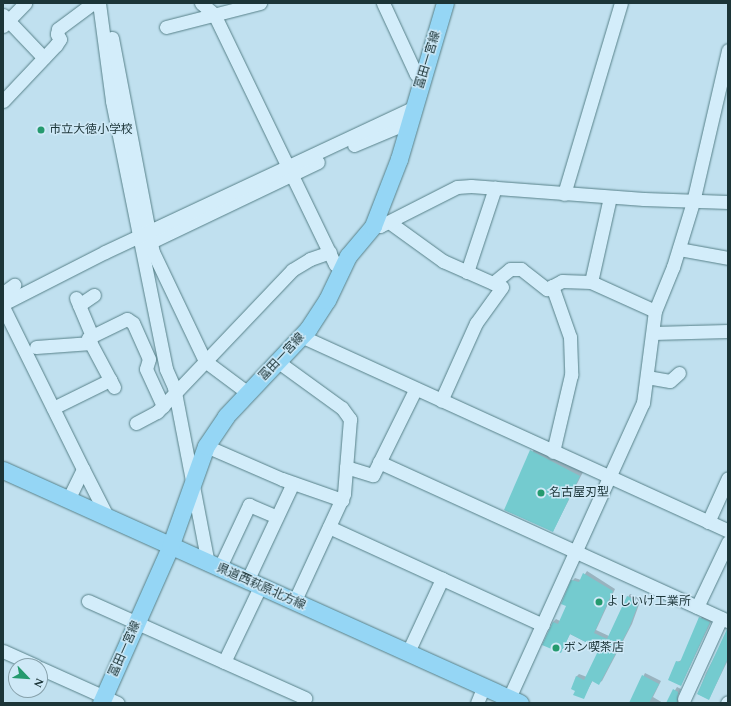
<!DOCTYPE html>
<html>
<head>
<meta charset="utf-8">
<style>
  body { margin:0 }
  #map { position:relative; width:731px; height:706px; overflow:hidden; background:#c0e0ef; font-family:Spectral,"Noto Sans JP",serif }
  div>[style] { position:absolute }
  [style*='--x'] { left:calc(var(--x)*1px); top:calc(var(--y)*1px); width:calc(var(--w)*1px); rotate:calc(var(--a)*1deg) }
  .shadow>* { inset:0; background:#0003 }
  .building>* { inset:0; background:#74cbcf }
  .roads { filter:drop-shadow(0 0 1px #578189) drop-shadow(0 0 1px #578189) }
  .minor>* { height:13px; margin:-6.5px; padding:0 6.5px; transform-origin:6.5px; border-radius:6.5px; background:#d3edfa }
  .major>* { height:17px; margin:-8.5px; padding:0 8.5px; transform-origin:8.5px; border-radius:8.5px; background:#95d6f5 }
  .dots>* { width:11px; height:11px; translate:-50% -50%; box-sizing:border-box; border:2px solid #cfe9f7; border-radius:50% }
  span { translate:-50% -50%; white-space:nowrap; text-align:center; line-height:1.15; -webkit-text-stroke:3px #cfe9f7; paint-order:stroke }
  .street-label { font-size:12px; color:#1c3538 }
  .poi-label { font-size:12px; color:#1c3538 }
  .left { translate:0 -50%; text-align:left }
  .frame { position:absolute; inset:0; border:4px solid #1c3538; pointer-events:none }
  .north { position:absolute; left:8px; top:658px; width:40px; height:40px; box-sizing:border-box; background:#cfe9f7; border:1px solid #87a1ab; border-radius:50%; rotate:115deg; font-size:11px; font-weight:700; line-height:16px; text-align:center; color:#1c3538 }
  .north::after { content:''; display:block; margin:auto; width:14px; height:18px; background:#259a6e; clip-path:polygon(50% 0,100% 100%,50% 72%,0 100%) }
</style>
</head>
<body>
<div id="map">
  <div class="shadow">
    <div style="clip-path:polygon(535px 447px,583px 472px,553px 531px,505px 510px)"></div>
    <div style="clip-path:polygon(587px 571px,615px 589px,596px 630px,609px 636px,628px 597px,630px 594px,641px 599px,632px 624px,602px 681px,599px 683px,593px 680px,583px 698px,576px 677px,579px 674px,587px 677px,600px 649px,570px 634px,561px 652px,543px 644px,553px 622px,556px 619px,560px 621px,568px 606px,572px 581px,575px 578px,581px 580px)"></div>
    <div style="clip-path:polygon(702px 616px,712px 620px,681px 685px,677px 662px,682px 660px)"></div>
    <div style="clip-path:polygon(728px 632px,728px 660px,709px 699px,698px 694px,706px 673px)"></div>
    <div style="clip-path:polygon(645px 673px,661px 681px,653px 697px,663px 703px,630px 703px)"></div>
    <div style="clip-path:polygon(677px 687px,681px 689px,678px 696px,680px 703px,667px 703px)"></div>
  </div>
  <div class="building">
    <div style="clip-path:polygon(530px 450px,580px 476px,553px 532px,504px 510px)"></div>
    <div style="clip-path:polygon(583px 573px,613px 591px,594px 633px,607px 639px,627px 596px,639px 602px,629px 628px,599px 685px,592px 681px,584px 699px,573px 695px,575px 691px,571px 689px,576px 676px,584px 680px,599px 649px,570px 634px,561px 653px,542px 645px,553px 622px,558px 624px,566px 606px,561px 604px,571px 580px,579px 582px)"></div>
    <div style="clip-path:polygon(699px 617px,710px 622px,681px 686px,668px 680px,676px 661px,680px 662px)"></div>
    <div style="clip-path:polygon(727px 629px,728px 658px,709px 700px,697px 694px)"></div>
    <div style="clip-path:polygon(642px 675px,659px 684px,649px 703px,629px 703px)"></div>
    <div style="clip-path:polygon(673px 689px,678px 692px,677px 703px,666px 703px)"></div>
  </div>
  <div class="roads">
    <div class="minor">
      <div style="--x:99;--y:3;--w:99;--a:82.4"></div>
      <div style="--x:112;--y:101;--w:273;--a:78.6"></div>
      <div style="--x:166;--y:369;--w:20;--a:66"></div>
      <div style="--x:174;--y:387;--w:180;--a:79.1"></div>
      <div style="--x:201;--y:3;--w:17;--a:40"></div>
      <div style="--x:214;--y:14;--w:278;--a:64.2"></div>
      <div style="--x:335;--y:264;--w:7;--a:27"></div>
      <div style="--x:383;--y:3;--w:78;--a:65.1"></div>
      <div style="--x:416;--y:74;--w:8;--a:45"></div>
      <div style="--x:3;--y:15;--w:59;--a:46.4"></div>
      <div style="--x:3;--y:26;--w:32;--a:-46"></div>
      <div style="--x:166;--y:27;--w:97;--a:-14.3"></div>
      <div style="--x:112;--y:38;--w:218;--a:79.2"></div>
      <div style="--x:153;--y:252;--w:121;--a:64.5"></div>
      <div style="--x:205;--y:361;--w:54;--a:36.7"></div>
      <div style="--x:3;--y:101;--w:77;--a:-46.6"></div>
      <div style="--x:56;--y:45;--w:7;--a:-56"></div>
      <div style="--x:60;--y:39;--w:6;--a:-121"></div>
      <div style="--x:57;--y:34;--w:5;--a:-79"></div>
      <div style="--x:58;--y:29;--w:44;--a:-36.6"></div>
      <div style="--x:354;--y:145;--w:60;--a:-22.7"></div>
      <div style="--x:564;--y:194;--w:199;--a:-73.4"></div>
      <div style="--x:389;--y:222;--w:67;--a:35.8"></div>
      <div style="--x:443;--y:261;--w:64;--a:23.8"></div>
      <div style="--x:502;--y:287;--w:44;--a:125.8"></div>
      <div style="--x:476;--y:323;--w:85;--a:114.2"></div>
      <div style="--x:373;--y:226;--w:7;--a:0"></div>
      <div style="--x:380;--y:226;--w:86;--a:-26.9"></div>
      <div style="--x:457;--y:187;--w:14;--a:-4"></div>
      <div style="--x:471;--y:186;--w:173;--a:4.3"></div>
      <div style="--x:644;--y:199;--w:84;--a:2"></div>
      <div style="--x:151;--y:242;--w:185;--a:-25.6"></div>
      <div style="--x:679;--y:249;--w:50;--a:10.4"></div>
      <div style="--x:467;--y:272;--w:89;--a:-71.6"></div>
      <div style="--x:591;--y:282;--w:87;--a:-77.4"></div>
      <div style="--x:493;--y:283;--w:22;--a:-39"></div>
      <div style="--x:510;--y:269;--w:11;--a:0"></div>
      <div style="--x:521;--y:269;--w:33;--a:38"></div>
      <div style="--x:547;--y:289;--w:17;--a:-28"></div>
      <div style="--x:562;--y:281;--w:29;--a:2"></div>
      <div style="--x:591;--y:282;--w:70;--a:24.4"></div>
      <div style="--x:552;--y:286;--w:54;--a:70.6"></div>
      <div style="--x:570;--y:337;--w:38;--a:88"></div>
      <div style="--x:571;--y:375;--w:79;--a:103.2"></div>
      <div style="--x:3;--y:293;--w:14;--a:-36"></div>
      <div style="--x:76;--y:298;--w:41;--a:67.2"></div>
      <div style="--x:3;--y:304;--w:114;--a:-27"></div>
      <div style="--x:105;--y:252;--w:340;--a:-25.1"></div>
      <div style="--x:79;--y:305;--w:18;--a:-34"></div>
      <div style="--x:3;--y:307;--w:181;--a:63.7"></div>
      <div style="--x:83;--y:469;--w:34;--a:116"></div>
      <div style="--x:653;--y:333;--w:75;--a:-1.5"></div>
      <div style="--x:301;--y:336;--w:469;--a:24.5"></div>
      <div style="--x:36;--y:347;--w:55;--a:-4.2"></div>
      <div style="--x:277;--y:361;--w:80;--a:35.9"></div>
      <div style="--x:342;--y:408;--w:14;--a:54"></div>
      <div style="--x:350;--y:419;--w:75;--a:94.6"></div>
      <div style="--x:344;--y:494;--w:119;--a:114.8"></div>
      <div style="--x:647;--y:377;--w:23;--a:10"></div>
      <div style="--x:670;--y:381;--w:12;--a:-42"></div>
      <div style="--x:114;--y:387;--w:55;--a:-118"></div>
      <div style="--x:88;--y:338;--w:43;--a:-26"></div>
      <div style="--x:127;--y:319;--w:7;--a:34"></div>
      <div style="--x:133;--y:323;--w:39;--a:66"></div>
      <div style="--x:149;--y:359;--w:10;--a:107"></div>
      <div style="--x:146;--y:369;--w:41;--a:65.3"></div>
      <div style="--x:53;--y:408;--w:64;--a:-26.2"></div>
      <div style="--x:136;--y:423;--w:24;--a:-28"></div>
      <div style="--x:157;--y:412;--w:196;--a:-46.4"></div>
      <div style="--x:292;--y:270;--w:21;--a:-31"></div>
      <div style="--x:310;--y:259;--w:21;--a:-19"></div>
      <div style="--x:206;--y:446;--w:83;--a:23.5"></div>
      <div style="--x:282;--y:479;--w:64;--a:19.3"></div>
      <div style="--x:379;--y:462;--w:384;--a:24.5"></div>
      <div style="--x:346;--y:467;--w:28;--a:17"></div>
      <div style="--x:373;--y:475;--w:95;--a:-63.7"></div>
      <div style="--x:83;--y:469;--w:55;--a:63"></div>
      <div style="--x:708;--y:522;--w:48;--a:-65.6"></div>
      <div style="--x:329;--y:527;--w:235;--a:24.6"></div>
      <div style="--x:219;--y:569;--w:71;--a:-64.9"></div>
      <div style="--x:249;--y:505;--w:30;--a:23"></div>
      <div style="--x:247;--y:581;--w:108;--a:-64.9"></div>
      <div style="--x:88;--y:601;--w:238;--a:24.1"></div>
      <div style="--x:697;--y:607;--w:72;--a:-64.5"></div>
      <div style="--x:3;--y:651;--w:36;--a:24"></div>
      <div style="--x:408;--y:652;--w:81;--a:-65"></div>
      <div style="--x:224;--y:662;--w:83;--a:-64.4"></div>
      <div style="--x:40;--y:668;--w:85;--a:24.2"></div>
      <div style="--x:509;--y:698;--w:324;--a:-65.6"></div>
      <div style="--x:643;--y:403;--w:93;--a:-82.6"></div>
      <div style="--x:655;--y:311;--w:48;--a:-67.8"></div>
      <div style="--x:673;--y:267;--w:68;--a:-72.9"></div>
      <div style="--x:693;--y:202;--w:156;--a:-77"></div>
      <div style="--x:684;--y:699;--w:89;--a:-65.4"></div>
      <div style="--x:477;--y:703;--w:18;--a:-68"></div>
      <div style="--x:727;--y:703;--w:1;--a:-45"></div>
    </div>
    <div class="major">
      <div style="--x:3;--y:470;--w:567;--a:24.26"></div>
      <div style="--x:101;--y:703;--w:171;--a:-66.1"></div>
      <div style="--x:170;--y:547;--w:107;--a:-70.4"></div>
      <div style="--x:206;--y:446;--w:36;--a:-56"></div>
      <div style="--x:226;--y:416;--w:120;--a:-46.7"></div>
      <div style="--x:308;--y:329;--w:35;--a:-57"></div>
      <div style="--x:327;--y:300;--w:49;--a:-64.5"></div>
      <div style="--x:348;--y:256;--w:39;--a:-50"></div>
      <div style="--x:373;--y:226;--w:72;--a:-68.8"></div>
      <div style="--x:399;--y:159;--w:163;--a:-73.6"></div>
    </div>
  </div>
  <div class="dots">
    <div style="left:41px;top:130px;background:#259a6e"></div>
    <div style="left:541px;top:493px;background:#259a6e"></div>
    <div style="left:599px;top:602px;background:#259a6e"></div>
    <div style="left:556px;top:648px;background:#259a6e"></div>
  </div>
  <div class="street-label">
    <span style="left:428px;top:60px;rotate:-73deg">冨田一宮線</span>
    <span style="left:282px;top:357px;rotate:-47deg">冨田一宮線</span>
    <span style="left:261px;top:587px;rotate:24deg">県道西萩原北方線</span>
    <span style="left:125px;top:649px;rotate:-66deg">冨田一宮線</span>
  </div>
  <div class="poi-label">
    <span class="left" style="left:49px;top:130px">市立大徳小学校</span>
    <span class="left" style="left:549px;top:493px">名古屋刃型</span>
    <span class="left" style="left:607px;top:602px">よしいけ工業所</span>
    <span class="left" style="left:564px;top:648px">ボン喫茶店</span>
  </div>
  <div class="frame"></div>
  <div class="north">N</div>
</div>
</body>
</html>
